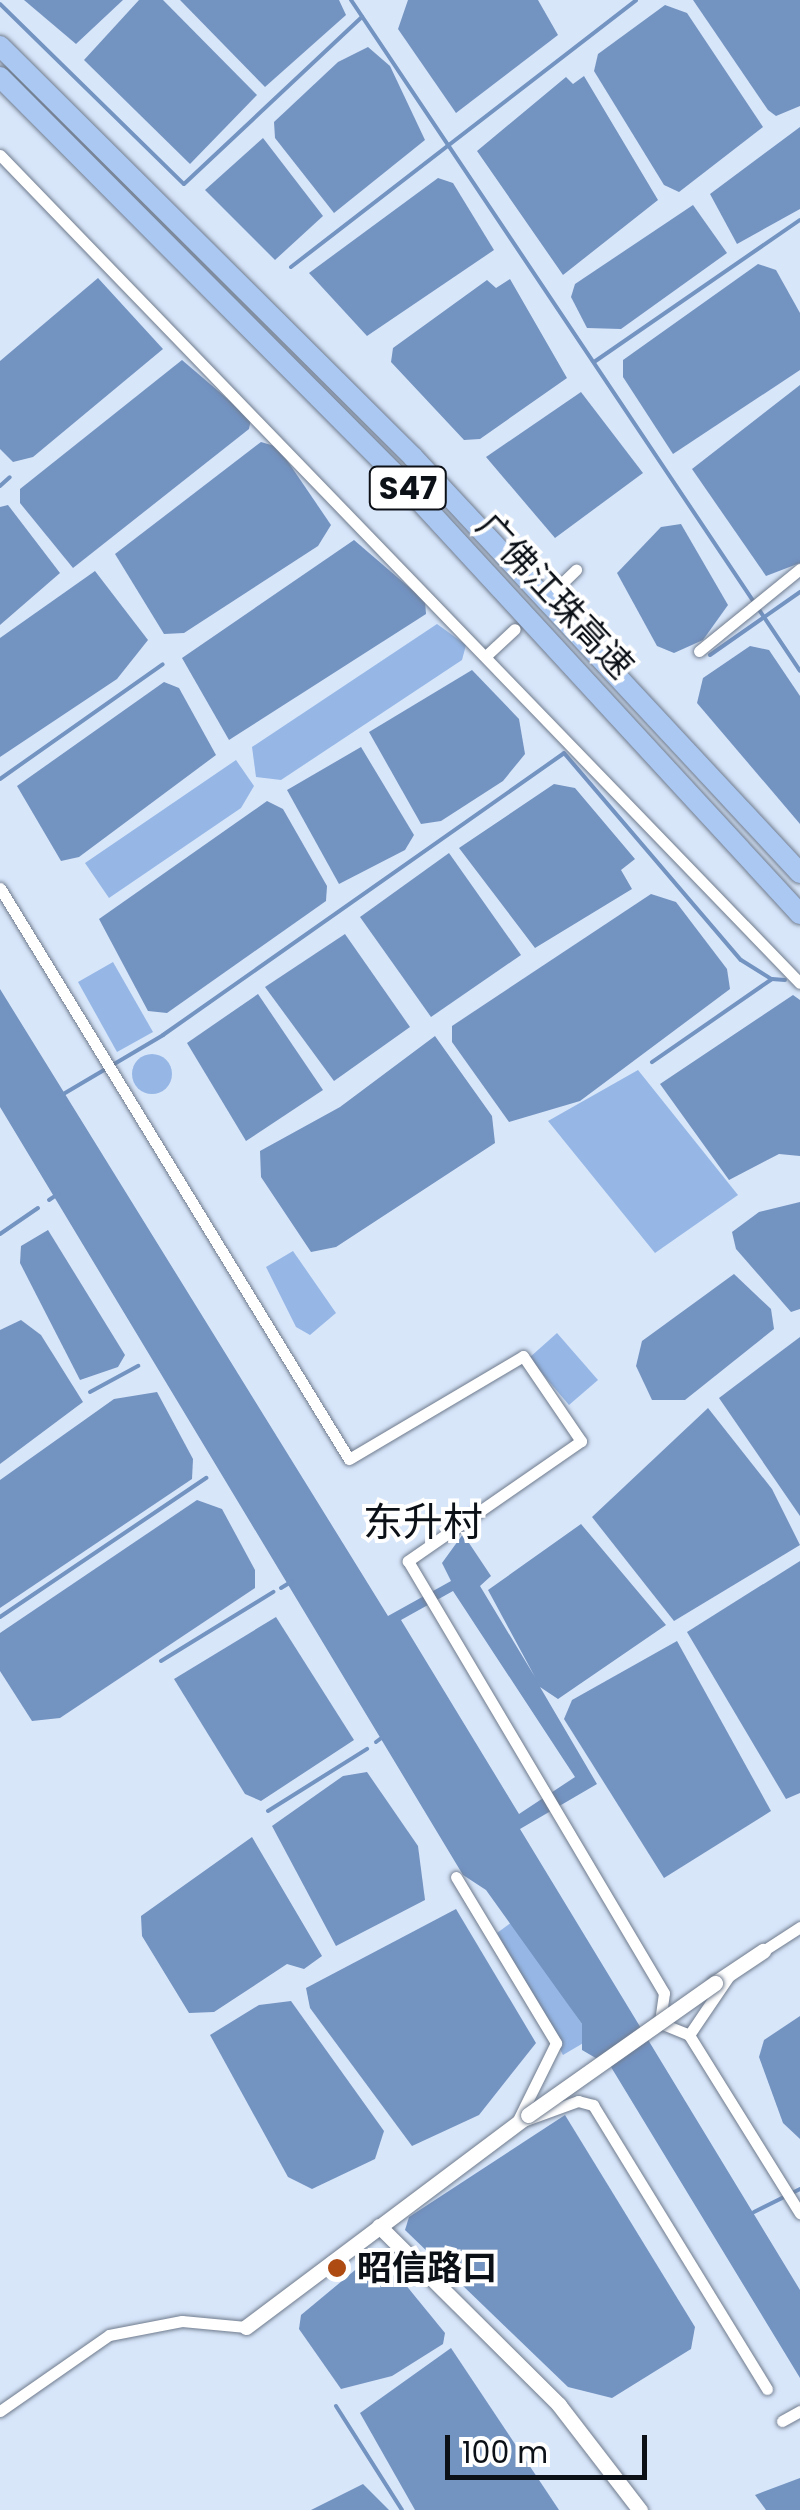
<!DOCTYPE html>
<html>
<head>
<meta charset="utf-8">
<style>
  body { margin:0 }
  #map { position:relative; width:800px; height:2510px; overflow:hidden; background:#d8e6fa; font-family:Poppins,"Noto Sans SC",sans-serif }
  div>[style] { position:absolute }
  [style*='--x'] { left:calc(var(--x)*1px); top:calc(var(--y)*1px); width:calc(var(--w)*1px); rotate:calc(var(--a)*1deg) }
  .green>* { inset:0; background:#96b7e6 }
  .round { border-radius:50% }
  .water>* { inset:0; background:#7393c1 }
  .stream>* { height:4px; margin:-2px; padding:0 2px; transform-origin:2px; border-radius:2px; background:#7393c1 }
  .roads { filter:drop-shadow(0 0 2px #6f7b8d) drop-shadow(0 0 2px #6f7b8d) }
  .street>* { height:11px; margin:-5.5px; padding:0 5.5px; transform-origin:5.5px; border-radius:5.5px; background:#fff }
  .secondary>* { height:15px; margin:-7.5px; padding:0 7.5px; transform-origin:7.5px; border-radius:7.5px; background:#fff }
  .highway>* { height:20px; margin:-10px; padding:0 10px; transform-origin:10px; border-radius:10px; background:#abc8f2 }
  .bridges { filter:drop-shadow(0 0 2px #6f7b8d) drop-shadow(0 0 2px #6f7b8d) }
  .secondary-bridge>* { height:15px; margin:-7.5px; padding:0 7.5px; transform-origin:7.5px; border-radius:7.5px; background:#fff }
  .dots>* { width:28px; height:28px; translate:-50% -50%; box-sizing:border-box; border:5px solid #fff; border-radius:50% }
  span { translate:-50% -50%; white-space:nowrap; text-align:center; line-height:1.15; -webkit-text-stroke:8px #fff; paint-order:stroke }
  .shield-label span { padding:2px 8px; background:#fff; border:2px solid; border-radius:8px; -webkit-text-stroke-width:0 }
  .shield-label { font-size:32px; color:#0c1118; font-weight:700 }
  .street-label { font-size:35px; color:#0c1118 }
  .poi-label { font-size:35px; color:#0c1118; font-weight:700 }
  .left { translate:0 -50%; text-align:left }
  .quarter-label { font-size:40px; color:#0c1118 }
  .scale { position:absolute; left:445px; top:2435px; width:202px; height:45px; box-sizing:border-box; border:5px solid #0c1118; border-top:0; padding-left:12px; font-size:30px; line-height:35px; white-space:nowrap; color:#0c1118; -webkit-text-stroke:8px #fff; paint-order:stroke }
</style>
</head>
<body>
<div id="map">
  <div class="green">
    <div style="clip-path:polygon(437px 624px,466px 645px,462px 660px,281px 780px,256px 777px,252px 747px)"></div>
    <div style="clip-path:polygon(236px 760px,254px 786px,241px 808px,109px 898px,85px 863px)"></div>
    <div style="clip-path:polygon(113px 962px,153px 1032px,117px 1052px,78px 982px)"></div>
    <div class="round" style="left:132px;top:1054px;width:40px;height:40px"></div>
    <div style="clip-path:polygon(638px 1070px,738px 1195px,655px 1253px,548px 1121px)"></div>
    <div style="clip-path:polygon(293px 1251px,336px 1313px,310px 1335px,296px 1327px,266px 1267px)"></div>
    <div style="clip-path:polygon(557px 1333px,598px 1380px,569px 1405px,529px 1358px)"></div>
    <div style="clip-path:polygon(512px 1922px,582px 2024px,585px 2042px,563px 2055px,497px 1933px)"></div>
  </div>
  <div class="water">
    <div style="clip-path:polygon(24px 0,123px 0,76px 44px)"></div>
    <div style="clip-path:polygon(139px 0,163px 0,257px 95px,190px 164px,84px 60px)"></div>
    <div style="clip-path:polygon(180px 0,339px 0,346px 15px,265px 87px)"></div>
    <div style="clip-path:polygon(408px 0,538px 0,558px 35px,456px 113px,398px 29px)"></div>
    <div style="clip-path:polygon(693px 0,800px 0,800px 106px,776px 116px,768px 110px)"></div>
    <div style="clip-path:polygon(665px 5px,687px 13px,763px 127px,679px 192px,664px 185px,594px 71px,598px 54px)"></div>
    <div style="clip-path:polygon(368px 47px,390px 66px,425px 140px,334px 213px,275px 138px,274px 122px,338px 62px)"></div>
    <div style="clip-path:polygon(584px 76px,658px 200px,563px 275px,477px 151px,566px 77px,573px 84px)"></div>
    <div style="clip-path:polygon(800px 127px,800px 209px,737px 244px,710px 194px)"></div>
    <div style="clip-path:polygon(263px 138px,323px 216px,275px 260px,205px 190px)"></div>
    <div style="clip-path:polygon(438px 178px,453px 183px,494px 250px,367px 336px,309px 273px)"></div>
    <div style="clip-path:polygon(693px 205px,727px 253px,621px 329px,587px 328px,571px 297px,575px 284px)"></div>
    <div style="clip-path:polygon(758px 264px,776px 270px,800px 313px,800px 370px,673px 454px,623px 377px,623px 360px)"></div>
    <div style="clip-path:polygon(98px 278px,163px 349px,33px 457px,13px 462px,0 449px,0 361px)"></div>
    <div style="clip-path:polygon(510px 279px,567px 378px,480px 439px,464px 440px,391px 362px,393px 348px,487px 280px,496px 288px)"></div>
    <div style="clip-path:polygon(182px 360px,251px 419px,249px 429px,73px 568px,20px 503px,20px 489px)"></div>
    <div style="clip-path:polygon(800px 385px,800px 563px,766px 576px,692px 469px)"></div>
    <div style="clip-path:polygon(581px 392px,643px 473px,555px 538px,486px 457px)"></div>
    <div style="clip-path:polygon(261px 442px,278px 447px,331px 525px,318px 546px,184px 633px,164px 634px,115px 554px)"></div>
    <div style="clip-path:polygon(8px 505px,60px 573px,0 625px,0 507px)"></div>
    <div style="clip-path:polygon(681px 524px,728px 605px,703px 640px,674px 653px,657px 646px,617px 573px,661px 527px)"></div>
    <div style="clip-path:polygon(354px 540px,425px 601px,426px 614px,229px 740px,182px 658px)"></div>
    <div style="clip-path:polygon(95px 571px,148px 640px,117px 679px,0 757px,0 638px)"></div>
    <div style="clip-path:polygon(750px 646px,769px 650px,800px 696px,800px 824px,697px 703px,703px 678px)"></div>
    <div style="clip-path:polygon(472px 670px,519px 719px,525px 754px,503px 781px,441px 821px,421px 824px,369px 732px)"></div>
    <div style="clip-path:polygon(164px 682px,179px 688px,216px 755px,79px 857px,61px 861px,17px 786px)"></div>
    <div style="clip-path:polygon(361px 747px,414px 835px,405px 850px,339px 884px,287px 790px)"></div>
    <div style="clip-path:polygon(554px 784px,575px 788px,635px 859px,621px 870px,632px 889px,535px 948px,459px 848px)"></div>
    <div style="clip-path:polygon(267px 801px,283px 809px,327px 886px,326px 901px,167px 1013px,148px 1011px,99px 919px)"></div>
    <div style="clip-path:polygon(449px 853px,521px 955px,431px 1017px,360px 917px)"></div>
    <div style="clip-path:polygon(651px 894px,676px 902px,727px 969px,730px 989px,580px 1101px,509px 1122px,452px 1042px,452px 1026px)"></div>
    <div style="clip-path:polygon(345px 934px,410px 1027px,334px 1081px,265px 987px)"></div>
    <div style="clip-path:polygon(evenodd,0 989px,388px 1616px,451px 1581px,442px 1563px,463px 1534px,491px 1576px,480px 1586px,535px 1677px,488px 1590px,581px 1524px,666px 1625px,558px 1699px,540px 1687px,597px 1784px,520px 1829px,800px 2290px,800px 2378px,611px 2067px,582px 2050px,582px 2024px,486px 1890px,463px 1875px,0 1107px,0 989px,453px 1591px,575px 1777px,519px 1814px,401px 1620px,453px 1591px)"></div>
    <div style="clip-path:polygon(258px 994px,323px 1090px,246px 1141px,187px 1043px)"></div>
    <div style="clip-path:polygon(793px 995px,800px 1000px,800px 1156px,779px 1154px,729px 1180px,660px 1084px)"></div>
    <div style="clip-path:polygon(435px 1036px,492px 1116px,495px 1143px,336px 1247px,311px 1252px,261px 1177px,260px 1151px,340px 1107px)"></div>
    <div style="clip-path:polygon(800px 1202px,800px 1309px,791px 1312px,736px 1249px,732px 1232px,759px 1212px)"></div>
    <div style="clip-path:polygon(48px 1230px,125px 1355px,118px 1367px,80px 1380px,20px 1263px,21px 1246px)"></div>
    <div style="clip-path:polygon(734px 1274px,771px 1309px,774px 1329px,685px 1400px,652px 1400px,636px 1366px,642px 1341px)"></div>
    <div style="clip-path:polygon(21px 1320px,41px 1335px,83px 1402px,0 1464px,0 1330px)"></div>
    <div style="clip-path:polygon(800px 1337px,800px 1516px,719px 1398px)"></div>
    <div style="clip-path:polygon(157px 1392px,193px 1459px,192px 1479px,0 1608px,0 1480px,114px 1399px)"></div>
    <div style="clip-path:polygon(708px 1408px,772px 1489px,800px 1545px,674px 1621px,592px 1517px)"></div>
    <div style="clip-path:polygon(197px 1500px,222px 1509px,255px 1570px,255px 1588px,60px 1718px,32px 1721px,0 1671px,0 1633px)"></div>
    <div style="clip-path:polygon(800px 1561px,800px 1793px,786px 1799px,687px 1632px)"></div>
    <div style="clip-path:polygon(276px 1617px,354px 1740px,261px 1801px,245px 1794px,174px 1679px)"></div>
    <div style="clip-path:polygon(677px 1641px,771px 1811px,664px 1878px,564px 1719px,572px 1700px)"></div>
    <div style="clip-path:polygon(367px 1772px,418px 1846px,425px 1900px,336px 1946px,272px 1826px,343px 1776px)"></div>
    <div style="clip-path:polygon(252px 1837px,322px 1956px,304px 1969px,287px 1964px,214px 2012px,189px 2013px,142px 1936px,141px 1916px)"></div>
    <div style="clip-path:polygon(456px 1909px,536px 2043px,479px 2115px,412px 2146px,310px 2008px,306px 1988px)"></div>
    <div style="clip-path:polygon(291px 2001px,384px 2131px,375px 2159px,312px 2189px,288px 2177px,210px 2035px,259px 2005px)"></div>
    <div style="clip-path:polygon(800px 2016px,800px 2139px,783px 2123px,759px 2057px,764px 2040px)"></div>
    <div style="clip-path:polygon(565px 2115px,695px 2327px,691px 2349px,612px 2398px,568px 2387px,405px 2230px,409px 2217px)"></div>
    <div style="clip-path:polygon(378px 2251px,445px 2333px,443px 2344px,392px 2376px,341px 2389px,299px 2329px,301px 2315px)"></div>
    <div style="clip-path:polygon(451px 2348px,559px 2510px,415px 2510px,360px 2413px)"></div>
    <div style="clip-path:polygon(800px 2478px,800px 2510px,766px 2510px,755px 2495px)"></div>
    <div style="clip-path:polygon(363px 2484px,389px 2510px,311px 2510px)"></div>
  </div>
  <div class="stream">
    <div style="--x:351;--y:0;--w:807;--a:56.21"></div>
    <div style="--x:0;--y:4;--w:257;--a:44.4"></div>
    <div style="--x:184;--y:184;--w:244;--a:-43.2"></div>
    <div style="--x:291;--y:267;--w:436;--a:-37.7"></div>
    <div style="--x:594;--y:362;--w:250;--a:-34.6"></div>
    <div style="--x:0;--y:486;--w:13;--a:-42"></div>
    <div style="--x:710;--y:655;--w:110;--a:-35"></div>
    <div style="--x:0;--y:779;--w:199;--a:-35.2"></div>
    <div style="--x:772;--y:979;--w:13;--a:4"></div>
    <div style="--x:60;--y:1096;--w:120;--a:-30.6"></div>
    <div style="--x:163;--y:1035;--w:490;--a:-35.1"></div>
    <div style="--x:564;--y:753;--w:272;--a:49.5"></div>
    <div style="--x:741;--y:960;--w:36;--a:32"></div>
    <div style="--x:772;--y:979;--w:146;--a:145.3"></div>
    <div style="--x:49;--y:1200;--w:11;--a:-34"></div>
    <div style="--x:0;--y:1234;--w:46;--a:-34.4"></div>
    <div style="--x:90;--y:1392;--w:55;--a:-28.4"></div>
    <div style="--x:281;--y:1588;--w:12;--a:-31"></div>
    <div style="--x:0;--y:1617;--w:249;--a:-34"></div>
    <div style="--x:161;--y:1661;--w:132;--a:-31.6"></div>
    <div style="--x:376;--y:1742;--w:10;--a:-37"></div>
    <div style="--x:268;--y:1811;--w:117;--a:-32.1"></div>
    <div style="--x:754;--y:2212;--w:51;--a:-26.6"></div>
    <div style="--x:336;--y:2406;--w:123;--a:57.6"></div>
  </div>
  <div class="roads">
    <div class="street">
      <div style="--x:0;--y:155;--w:1151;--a:45.99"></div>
      <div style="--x:556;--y:589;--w:28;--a:-44"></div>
      <div style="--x:699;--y:651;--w:130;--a:-39.1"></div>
      <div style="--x:489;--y:653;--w:35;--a:-43"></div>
      <div style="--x:0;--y:888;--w:669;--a:58.57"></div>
      <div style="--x:349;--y:1459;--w:202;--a:-30.6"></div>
      <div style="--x:523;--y:1356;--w:103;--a:55.7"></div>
      <div style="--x:581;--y:1441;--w:211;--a:145.3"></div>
      <div style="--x:408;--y:1561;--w:502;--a:59.35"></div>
      <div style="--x:664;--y:1993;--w:30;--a:98"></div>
      <div style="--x:660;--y:2023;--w:31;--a:22"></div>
      <div style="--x:689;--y:2035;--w:210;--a:58.1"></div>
      <div style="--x:456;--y:1877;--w:194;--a:58.9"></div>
      <div style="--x:556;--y:2043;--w:86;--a:116.3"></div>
      <div style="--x:763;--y:1951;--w:44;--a:-33"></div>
      <div style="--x:689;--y:2035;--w:75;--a:-55.9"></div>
      <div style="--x:520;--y:2122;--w:62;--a:-19.9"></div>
      <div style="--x:578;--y:2101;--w:16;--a:15"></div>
      <div style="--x:593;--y:2105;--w:333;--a:58.5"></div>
      <div style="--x:0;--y:2411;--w:133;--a:-34.9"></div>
      <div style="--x:109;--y:2335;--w:74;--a:-10.9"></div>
      <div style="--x:182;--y:2321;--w:64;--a:5.4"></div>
      <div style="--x:782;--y:2421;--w:21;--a:-29"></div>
    </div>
    <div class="secondary">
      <div style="--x:715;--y:1983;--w:58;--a:-33.7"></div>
      <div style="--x:379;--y:2226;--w:254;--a:44.8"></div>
      <div style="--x:559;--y:2405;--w:133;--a:52.4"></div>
      <div style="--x:246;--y:2327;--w:353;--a:-36.9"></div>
    </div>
    <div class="highway">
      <div style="--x:0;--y:46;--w:583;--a:44.86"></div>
      <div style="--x:413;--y:457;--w:568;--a:47.07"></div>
      <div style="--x:0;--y:77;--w:557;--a:45.15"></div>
      <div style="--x:393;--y:472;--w:601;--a:47.36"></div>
    </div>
  </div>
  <div class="bridges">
    <div class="secondary-bridge">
      <div style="--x:528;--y:2115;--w:229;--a:-35.2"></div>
    </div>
  </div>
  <div class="dots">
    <div style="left:337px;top:2268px;background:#ae4b13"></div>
  </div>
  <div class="shield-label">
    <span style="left:408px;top:488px">S47</span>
  </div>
  <div class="street-label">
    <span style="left:555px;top:596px;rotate:47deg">广佛江珠高速</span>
  </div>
  <div class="poi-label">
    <span class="left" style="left:357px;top:2268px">昭信路口</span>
  </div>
  <div class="quarter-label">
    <span style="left:423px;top:1522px">东升村</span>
  </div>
  <div class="scale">100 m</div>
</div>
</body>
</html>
